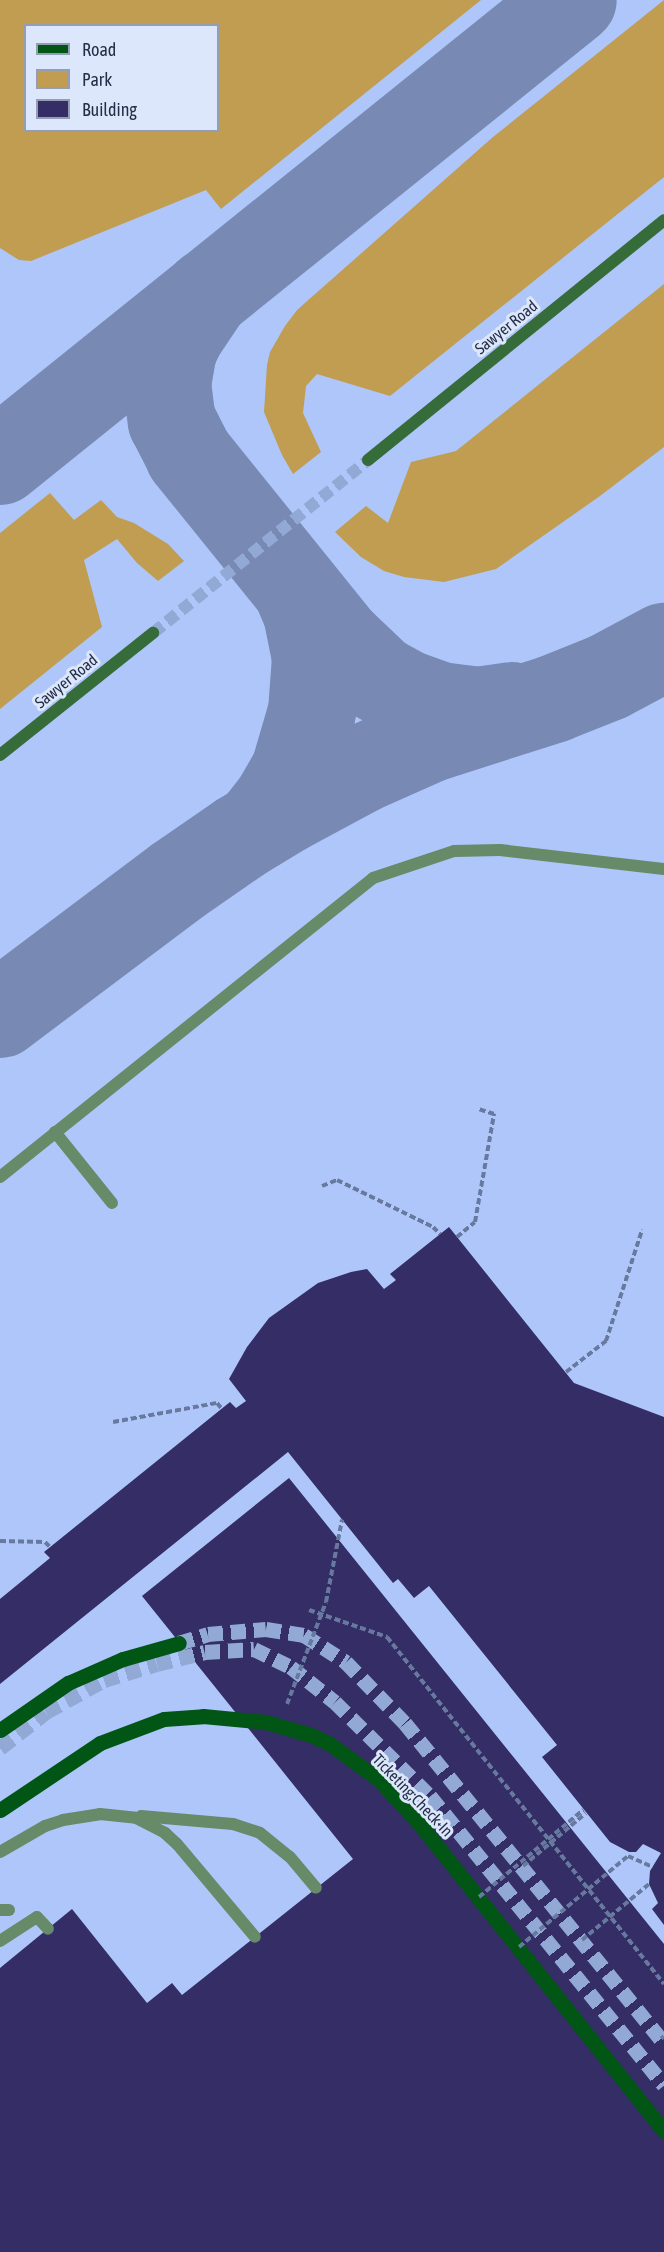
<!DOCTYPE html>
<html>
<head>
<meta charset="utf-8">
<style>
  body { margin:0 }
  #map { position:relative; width:664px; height:2252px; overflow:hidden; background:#aec6f9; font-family:"Asap Condensed",sans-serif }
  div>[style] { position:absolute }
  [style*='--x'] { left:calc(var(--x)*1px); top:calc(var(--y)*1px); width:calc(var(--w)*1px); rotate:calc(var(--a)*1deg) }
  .green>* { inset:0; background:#c09d50 }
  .taxiway>* { height:88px; margin:-44px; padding:0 44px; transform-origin:44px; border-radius:44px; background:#788ab4 }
  .building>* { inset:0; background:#342d66 }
  .secondary-tunnel>* { height:12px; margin-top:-6px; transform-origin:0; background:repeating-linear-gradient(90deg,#92a8d5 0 12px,transparent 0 18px) }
  .primary-tunnel>* { height:15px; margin-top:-7.5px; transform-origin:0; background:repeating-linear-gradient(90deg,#92a8d5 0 15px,transparent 0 23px) }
  .path>* { height:4px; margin-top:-2px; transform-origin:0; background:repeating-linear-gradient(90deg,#67799e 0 6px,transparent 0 9px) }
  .lane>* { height:12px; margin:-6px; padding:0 6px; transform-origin:6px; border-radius:6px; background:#678a68 }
  .secondary>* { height:12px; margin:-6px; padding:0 6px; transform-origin:6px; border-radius:6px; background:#366c3a }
  .primary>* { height:15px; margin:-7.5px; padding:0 7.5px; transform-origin:7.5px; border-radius:7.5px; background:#015615 }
  .path-bridge>* { height:4px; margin-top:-2px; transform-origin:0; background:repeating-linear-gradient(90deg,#67799e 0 6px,transparent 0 9px) }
  span { translate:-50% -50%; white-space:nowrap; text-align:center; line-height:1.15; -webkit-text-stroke:6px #dde7fb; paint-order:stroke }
  .street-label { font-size:16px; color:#232e47 }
  .legend { position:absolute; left:24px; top:24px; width:195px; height:108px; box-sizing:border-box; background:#dde7fb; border:2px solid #939db3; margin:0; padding:8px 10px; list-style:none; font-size:18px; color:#232e47 }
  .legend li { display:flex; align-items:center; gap:12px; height:30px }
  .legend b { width:30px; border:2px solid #939db3 }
</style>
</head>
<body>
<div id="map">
  <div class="green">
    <div style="clip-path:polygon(evenodd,0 0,481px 0,221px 209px,206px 190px,31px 261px,19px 260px,0 248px,0 0,26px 26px,218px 26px,218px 130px,26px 130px,26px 26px)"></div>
    <div style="clip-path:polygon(664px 0,664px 177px,390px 396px,317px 374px,306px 386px,303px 413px,321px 452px,293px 474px,282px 455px,264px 412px,267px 365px,270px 352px,285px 326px,297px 310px,493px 137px)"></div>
    <div style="clip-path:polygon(664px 284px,664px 447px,600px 496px,496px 569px,444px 582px,404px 577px,384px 571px,361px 557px,335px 532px,366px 506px,388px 523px,411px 462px,456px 451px)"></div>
    <div style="clip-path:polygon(50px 493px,74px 520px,101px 500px,117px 517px,134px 523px,168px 544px,184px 561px,158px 581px,137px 563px,117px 539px,84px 560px,102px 627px,0 709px,0 533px)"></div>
  </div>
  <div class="taxiway">
    <div style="--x:208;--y:293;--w:48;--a:124"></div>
    <div style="--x:181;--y:333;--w:19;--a:115"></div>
    <div style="--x:173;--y:350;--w:34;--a:100"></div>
    <div style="--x:167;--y:383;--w:38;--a:83"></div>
    <div style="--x:172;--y:421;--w:38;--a:63"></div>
    <div style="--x:189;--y:455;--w:240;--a:51.1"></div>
    <div style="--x:340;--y:642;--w:54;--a:43.5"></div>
    <div style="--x:379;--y:679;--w:29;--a:29"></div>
    <div style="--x:404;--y:693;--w:37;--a:20"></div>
    <div style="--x:439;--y:706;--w:38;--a:7"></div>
    <div style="--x:477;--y:711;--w:35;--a:-8"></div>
    <div style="--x:0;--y:461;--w:735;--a:-38.82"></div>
    <div style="--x:258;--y:826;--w:33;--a:-52"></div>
    <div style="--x:278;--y:800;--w:34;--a:-60"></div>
    <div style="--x:295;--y:770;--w:60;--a:-73.7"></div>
    <div style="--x:312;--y:712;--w:54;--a:-85.8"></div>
    <div style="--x:316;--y:658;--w:46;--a:-101.3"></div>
    <div style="--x:307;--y:613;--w:25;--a:-113"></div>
    <div style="--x:0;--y:1014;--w:221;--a:-36.9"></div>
    <div style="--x:177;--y:881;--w:75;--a:-34.7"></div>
    <div style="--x:239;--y:838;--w:54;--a:-31.3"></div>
    <div style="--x:285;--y:810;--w:86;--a:-28.3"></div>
    <div style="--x:361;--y:769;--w:77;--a:-23.9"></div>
    <div style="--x:431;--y:738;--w:128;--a:-17.7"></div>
    <div style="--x:553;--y:699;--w:59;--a:-21.8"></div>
    <div style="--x:608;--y:677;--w:64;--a:-28.2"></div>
  </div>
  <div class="building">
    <div style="clip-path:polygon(449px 1227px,574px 1383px,664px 1417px,664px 1925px,652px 1909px,658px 1903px,649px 1884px,650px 1871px,661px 1853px,643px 1844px,636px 1852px,629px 1852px,610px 1842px,542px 1757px,557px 1745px,429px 1586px,414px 1598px,398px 1579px,393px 1583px,288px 1452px,0 1684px,0 1599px,50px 1558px,44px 1552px,230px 1402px,236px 1408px,246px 1401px,229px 1379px,247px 1347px,269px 1318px,318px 1283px,351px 1272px,367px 1269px,384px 1289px,396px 1280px,390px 1274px)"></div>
    <div style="clip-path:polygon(289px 1478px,664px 1944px,664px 2252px,0 2252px,0 1968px,72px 1909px,147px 2003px,172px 1983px,182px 1995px,353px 1859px,142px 1596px)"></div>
  </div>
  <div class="secondary-tunnel">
    <div style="--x:153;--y:633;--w:276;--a:-38.8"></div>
  </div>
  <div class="primary-tunnel">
    <div style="--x:179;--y:1643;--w:30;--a:-17"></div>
    <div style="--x:208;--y:1634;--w:58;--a:-4.9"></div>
    <div style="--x:266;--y:1629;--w:38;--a:9"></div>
    <div style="--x:304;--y:1635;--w:50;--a:32.7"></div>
    <div style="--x:346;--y:1662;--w:85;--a:46"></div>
    <div style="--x:405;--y:1723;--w:412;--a:51"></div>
    <div style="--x:0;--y:1748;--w:58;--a:-38"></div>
    <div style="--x:46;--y:1712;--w:66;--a:-28.9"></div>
    <div style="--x:104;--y:1680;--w:55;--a:-16.8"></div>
    <div style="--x:157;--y:1664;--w:49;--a:-14"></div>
    <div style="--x:205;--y:1652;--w:49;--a:-3.5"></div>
    <div style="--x:254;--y:1649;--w:41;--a:25.9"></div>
    <div style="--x:291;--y:1667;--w:56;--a:38.5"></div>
    <div style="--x:335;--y:1702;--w:134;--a:44.7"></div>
    <div style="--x:430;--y:1796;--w:372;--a:51"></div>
  </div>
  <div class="path">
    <div style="--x:322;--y:1186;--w:16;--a:-22"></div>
    <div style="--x:337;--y:1180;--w:107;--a:26.1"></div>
    <div style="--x:433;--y:1227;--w:10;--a:45"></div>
    <div style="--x:457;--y:1237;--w:23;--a:-40"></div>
    <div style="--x:475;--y:1222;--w:110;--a:-80"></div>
    <div style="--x:494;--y:1114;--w:16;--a:-162"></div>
    <div style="--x:566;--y:1372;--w:51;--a:-37.8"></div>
    <div style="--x:606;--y:1341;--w:117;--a:-72"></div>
    <div style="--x:113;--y:1422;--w:106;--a:-10.4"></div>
    <div style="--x:217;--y:1403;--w:8;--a:50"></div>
    <div style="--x:0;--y:1541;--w:45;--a:1.3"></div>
    <div style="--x:45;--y:1542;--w:7;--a:45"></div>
    <div style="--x:309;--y:1610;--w:83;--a:19.1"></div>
    <div style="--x:387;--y:1637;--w:444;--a:51.4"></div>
    <div style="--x:287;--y:1704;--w:109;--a:-69.1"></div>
    <div style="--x:326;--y:1602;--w:84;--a:-79"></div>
    <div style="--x:523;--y:1866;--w:82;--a:-40.1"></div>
    <div style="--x:582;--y:1940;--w:87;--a:-39.9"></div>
    <div style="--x:661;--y:2039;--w:4;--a:-45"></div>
  </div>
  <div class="lane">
    <div style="--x:55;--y:1132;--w:91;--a:51.2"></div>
    <div style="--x:0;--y:1177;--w:478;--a:-38.7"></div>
    <div style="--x:373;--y:878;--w:85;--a:-18.4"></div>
    <div style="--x:454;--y:851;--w:46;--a:-1.2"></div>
    <div style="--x:500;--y:850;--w:165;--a:6.6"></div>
    <div style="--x:141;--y:1816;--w:92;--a:5"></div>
    <div style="--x:233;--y:1824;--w:28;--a:18"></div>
    <div style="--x:260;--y:1833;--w:38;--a:39"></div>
    <div style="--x:290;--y:1857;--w:40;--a:50"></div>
    <div style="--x:0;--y:1852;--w:52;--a:-30"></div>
    <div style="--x:45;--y:1826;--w:19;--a:-18"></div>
    <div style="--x:63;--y:1820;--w:37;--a:-9"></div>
    <div style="--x:100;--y:1814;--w:36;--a:6"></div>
    <div style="--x:136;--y:1818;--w:33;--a:27"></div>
    <div style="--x:165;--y:1833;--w:16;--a:43"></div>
    <div style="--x:177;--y:1844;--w:121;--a:50"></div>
    <div style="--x:0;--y:1910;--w:9;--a:0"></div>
    <div style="--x:0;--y:1941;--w:44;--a:-33"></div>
    <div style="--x:37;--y:1917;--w:16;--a:47"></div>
  </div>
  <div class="secondary">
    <div style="--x:368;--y:460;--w:381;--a:-39"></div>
    <div style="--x:0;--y:755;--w:196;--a:-38.6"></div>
  </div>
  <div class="primary">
    <div style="--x:0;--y:1730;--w:83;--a:-34.7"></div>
    <div style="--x:68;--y:1683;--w:60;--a:-23.6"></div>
    <div style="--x:123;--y:1659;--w:58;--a:-15.9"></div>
    <div style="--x:0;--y:1810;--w:120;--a:-33.8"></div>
    <div style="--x:100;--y:1743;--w:68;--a:-20.6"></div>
    <div style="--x:164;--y:1719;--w:39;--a:-4"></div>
    <div style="--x:203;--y:1716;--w:63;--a:5.4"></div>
    <div style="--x:266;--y:1722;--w:47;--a:16.1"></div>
    <div style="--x:311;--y:1735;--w:21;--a:25"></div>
    <div style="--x:330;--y:1744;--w:59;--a:36.1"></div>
    <div style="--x:378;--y:1779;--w:59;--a:47.1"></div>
    <div style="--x:418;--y:1822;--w:395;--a:51.5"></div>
  </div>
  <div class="path-bridge">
    <div style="--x:479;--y:1897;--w:136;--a:-39.9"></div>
    <div style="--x:519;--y:1947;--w:142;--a:-39.9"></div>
    <div style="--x:628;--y:1856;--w:27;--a:24"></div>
  </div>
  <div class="street-label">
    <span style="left:506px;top:327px;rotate:-39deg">Sawyer Road</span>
    <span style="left:66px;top:681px;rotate:-39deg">Sawyer Road</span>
    <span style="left:413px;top:1795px;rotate:46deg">Ticketing;Check-In</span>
  </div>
  <ul class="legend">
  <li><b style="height:8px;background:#015615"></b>Road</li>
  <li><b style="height:16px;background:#c09d50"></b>Park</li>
  <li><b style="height:16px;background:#342d66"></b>Building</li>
  </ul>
</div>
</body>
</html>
